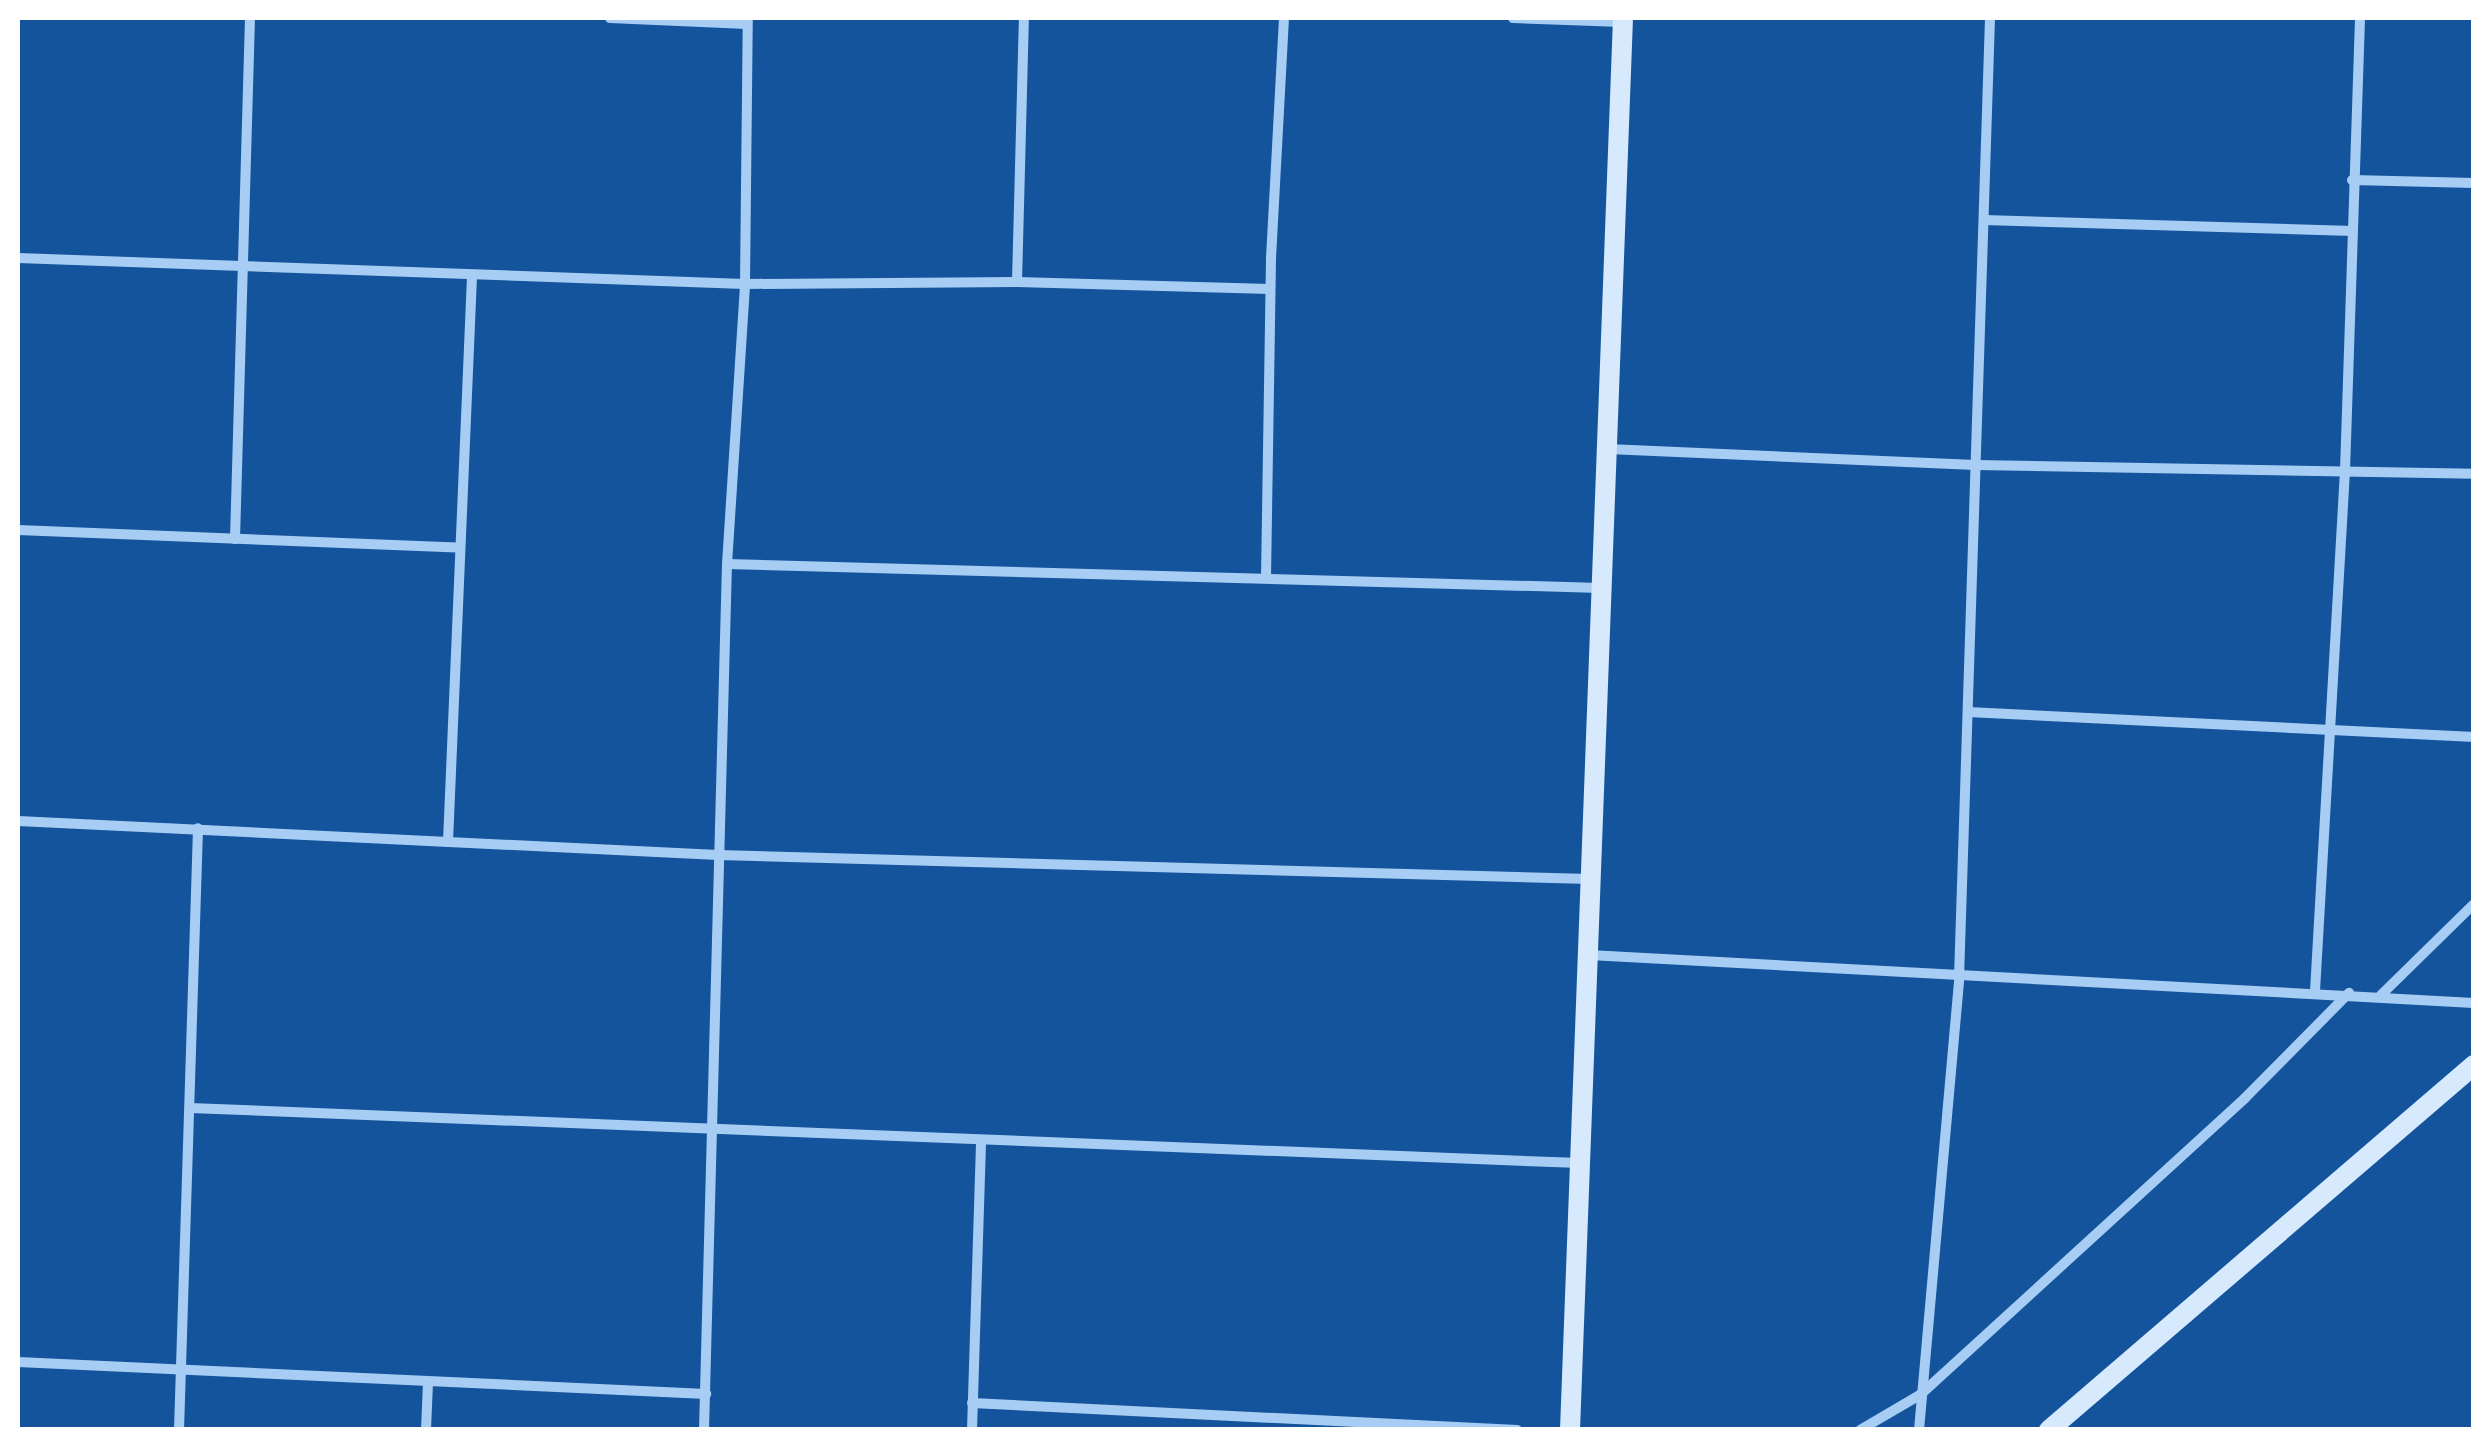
<!DOCTYPE html>
<html>
<head>
<meta charset="utf-8">
<style>
  body { margin:0 }
  #map { position:relative; width:2491px; height:1447px; overflow:hidden; background:#13549c; font-family:"Alegreya Sans",sans-serif }
  div>[style] { position:absolute }
  [style*='--x'] { left:calc(var(--x)*1px); top:calc(var(--y)*1px); width:calc(var(--w)*1px); rotate:calc(var(--a)*1deg) }
  .street>* { height:10px; margin:-5px; padding:0 5px; transform-origin:5px; border-radius:5px; background:#a8cdf4 }
  .secondary>* { height:20px; margin:-10px; padding:0 10px; transform-origin:10px; border-radius:10px; background:#d7e9fd }
  span { translate:-50% -50%; white-space:nowrap; text-align:center; line-height:1.15; -webkit-text-stroke:10px #13549c; paint-order:stroke }
  .frame { position:absolute; inset:0; border:20px solid #fff; pointer-events:none }
</style>
</head>
<body>
<div id="map">
  <div class="street">
    <div style="--x:610;--y:18;--w:137;--a:2.5"></div>
    <div style="--x:1513;--y:18;--w:109;--a:2.1"></div>
    <div style="--x:2352;--y:180;--w:122;--a:1.4"></div>
    <div style="--x:1984;--y:220;--w:369;--a:1.7"></div>
    <div style="--x:18;--y:258;--w:727;--a:2.05"></div>
    <div style="--x:745;--y:284;--w:272;--a:-0.4"></div>
    <div style="--x:1017;--y:282;--w:264;--a:-88.5"></div>
    <div style="--x:1017;--y:282;--w:253;--a:1.6"></div>
    <div style="--x:1608;--y:449;--w:368;--a:2.5"></div>
    <div style="--x:1976;--y:465;--w:498;--a:1"></div>
    <div style="--x:18;--y:530;--w:439;--a:2.3"></div>
    <div style="--x:235;--y:539;--w:521;--a:-88.35"></div>
    <div style="--x:727;--y:564;--w:874;--a:1.57"></div>
    <div style="--x:1266;--y:578;--w:320;--a:-89.1"></div>
    <div style="--x:1271;--y:258;--w:240;--a:-86.9"></div>
    <div style="--x:1968;--y:712;--w:507;--a:2.83"></div>
    <div style="--x:18;--y:821;--w:701;--a:2.78"></div>
    <div style="--x:718;--y:855;--w:872;--a:1.58"></div>
    <div style="--x:448;--y:842;--w:566;--a:-87.57"></div>
    <div style="--x:1589;--y:955;--w:886;--a:3.1"></div>
    <div style="--x:2315;--y:991;--w:521;--a:-86.7"></div>
    <div style="--x:2345;--y:471;--w:453;--a:-88.1"></div>
    <div style="--x:2381;--y:995;--w:130;--a:-44.4"></div>
    <div style="--x:190;--y:1108;--w:1391;--a:2.27"></div>
    <div style="--x:18;--y:1362;--w:689;--a:2.66"></div>
    <div style="--x:972;--y:1403;--w:546;--a:2.84"></div>
    <div style="--x:179;--y:1430;--w:602;--a:-88.19"></div>
    <div style="--x:426;--y:1430;--w:48;--a:-87.6"></div>
    <div style="--x:704;--y:1430;--w:866;--a:-88.48"></div>
    <div style="--x:727;--y:564;--w:281;--a:-86.3"></div>
    <div style="--x:745;--y:284;--w:266;--a:-89.4"></div>
    <div style="--x:972;--y:1430;--w:286;--a:-88.2"></div>
    <div style="--x:1860;--y:1430;--w:69;--a:-30.3"></div>
    <div style="--x:1920;--y:1395;--w:440;--a:-42.4"></div>
    <div style="--x:2245;--y:1098;--w:148;--a:-45.3"></div>
    <div style="--x:1919;--y:1430;--w:454;--a:-84.9"></div>
    <div style="--x:1959;--y:978;--w:961;--a:-88.15"></div>
  </div>
  <div class="secondary">
    <div style="--x:1570;--y:1430;--w:1413;--a:-87.85"></div>
    <div style="--x:2049;--y:1430;--w:560;--a:-40.66"></div>
  </div>
  <div class="frame"></div>
</div>
</body>
</html>
